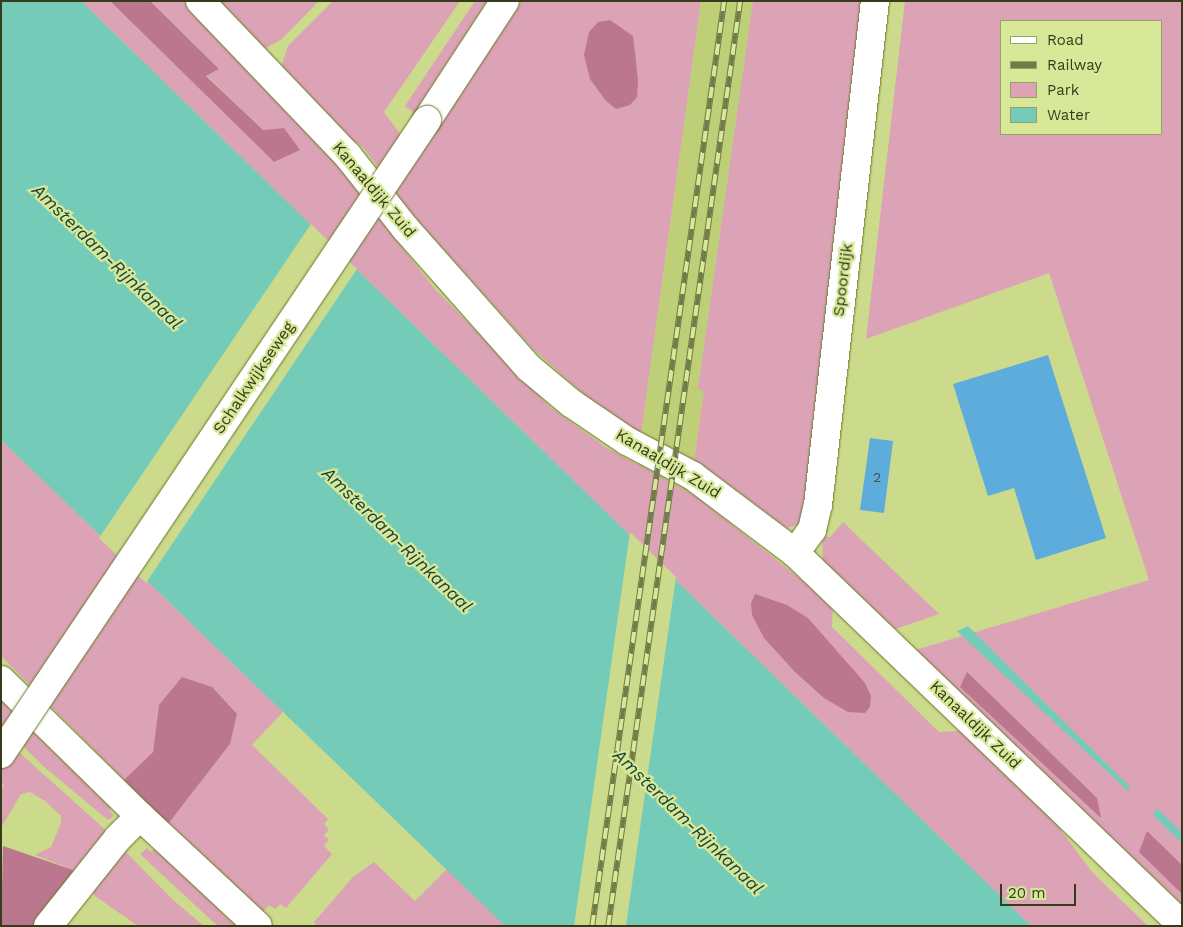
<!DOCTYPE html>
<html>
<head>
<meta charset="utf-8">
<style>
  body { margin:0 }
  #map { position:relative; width:1183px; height:927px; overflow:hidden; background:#cbdb8b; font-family:"Work Sans",sans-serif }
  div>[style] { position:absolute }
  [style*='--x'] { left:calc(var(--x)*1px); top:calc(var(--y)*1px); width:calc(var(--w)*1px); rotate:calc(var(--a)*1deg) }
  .built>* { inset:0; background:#becf77 }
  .green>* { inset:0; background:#dba3b5 }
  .forest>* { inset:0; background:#bb778e }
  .water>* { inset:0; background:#73cbb8 }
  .pier>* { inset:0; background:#cbdb8b }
  .building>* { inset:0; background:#5eacdc }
  .roads { filter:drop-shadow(0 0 1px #697627) drop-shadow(0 0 1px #697627) }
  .minor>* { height:28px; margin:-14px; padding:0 14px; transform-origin:14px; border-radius:14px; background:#fff }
  .rail>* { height:5.5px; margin-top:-2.75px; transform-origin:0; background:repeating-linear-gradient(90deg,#d7e898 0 11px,#727c48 0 22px); box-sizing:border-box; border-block:1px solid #727c48 }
  .bridges { filter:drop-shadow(0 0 1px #697627) drop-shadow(0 0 1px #697627) }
  .minor-bridge>* { height:28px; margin:-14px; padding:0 14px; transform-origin:14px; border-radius:14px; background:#fff }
  span { translate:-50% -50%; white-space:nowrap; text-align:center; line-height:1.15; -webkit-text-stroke:4.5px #d7e898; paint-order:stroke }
  .number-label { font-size:14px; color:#40584b }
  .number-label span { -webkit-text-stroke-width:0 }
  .street-label { font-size:16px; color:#363c1b }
  .water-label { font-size:18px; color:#1b433b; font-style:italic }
  .frame { position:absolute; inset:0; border:2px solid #363c1b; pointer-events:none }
  .legend { position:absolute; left:1000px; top:20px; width:162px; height:115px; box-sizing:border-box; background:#d7e898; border:1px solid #97a366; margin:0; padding:6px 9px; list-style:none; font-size:15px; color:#363c1b }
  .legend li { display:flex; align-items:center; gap:10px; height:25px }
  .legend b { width:25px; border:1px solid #97a366 }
  .scale { position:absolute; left:1000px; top:884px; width:76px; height:22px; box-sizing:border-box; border:2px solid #363c1b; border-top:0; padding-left:6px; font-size:15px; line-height:18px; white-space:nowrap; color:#363c1b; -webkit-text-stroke:4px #d7e898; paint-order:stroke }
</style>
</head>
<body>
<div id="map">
  <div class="built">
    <div style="clip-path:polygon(701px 1px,753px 1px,698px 388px,704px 392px,694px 461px,627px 926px,573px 926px)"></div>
  </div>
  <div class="green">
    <div style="clip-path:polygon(81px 1px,110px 1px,274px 162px,299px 150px,284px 128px,263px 130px,206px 75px,219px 69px,150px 1px,184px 1px,327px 152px,434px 288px,550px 407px,605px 447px,697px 497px,833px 605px,832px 627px,939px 732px,961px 731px,1051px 817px,1093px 873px,1148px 926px,1031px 926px)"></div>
    <div style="clip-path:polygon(216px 1px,319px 1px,282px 39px,266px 48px,256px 44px)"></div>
    <div style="clip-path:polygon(333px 1px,460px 1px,384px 112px,417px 157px,522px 1px,701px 1px,641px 434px,589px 399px,532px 348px,401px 202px,395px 189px,362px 146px,341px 134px,281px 67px,288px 46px)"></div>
    <div style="clip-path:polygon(475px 1px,487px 1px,415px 113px,405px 106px)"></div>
    <div style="clip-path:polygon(753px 1px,866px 1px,814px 488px,800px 524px,787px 528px,694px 461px,704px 392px,698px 388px)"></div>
    <div style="clip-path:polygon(evenodd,905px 1px,1182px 1px,1182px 904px,912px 651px,1149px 580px,1049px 273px,866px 339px,905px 1px,1002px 21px,1162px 21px,1162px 134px,1002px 134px,1002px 21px)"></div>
    <div style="clip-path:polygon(1px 440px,283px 712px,252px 745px,328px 819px,324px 824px,329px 830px,324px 835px,329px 840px,324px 846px,332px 854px,286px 908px,280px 904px,275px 909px,269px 905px,261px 914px,168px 824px,230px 744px,159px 705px,153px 752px,124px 780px,1px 656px)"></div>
    <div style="clip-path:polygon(843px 522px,939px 614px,890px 631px,823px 568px,822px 536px,830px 537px)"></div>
    <div style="clip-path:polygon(1px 694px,114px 805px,109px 810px,114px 816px,108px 820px,44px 767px,1px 724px)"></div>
    <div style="clip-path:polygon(1px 736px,110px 834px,79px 872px,35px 855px,51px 847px,61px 823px,61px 816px,45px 801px,30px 792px,21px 794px,1px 828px,1px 790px,4px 785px,1px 783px)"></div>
    <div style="clip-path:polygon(157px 846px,236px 926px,219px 926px,211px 920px,140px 854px,147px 848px,151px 852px)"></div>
    <div style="clip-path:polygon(124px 850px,173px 900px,204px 926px,138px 926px,95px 896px,89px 884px)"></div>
    <div style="clip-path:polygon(374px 862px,415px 901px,447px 869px,505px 926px,317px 926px,314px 922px,353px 877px)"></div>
  </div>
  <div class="forest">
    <div style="clip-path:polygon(110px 1px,150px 1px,219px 69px,206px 76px,263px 130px,284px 128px,300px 150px,274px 162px)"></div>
    <div style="clip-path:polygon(610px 20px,633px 36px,638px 80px,637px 97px,630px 105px,616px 109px,606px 101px,590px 79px,584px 55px,589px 32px,598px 22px)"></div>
    <div style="clip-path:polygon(755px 594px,787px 605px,808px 618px,865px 683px,871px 696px,870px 707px,865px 713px,848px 712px,824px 698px,795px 672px,764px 638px,752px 615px,751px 603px)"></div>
    <div style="clip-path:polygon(967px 672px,1097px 798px,1101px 818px,960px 687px)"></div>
    <div style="clip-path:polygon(182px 677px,212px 687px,237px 714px,230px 744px,168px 824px,124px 780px,153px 752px,159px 705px)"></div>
    <div style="clip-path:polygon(1147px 831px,1182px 865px,1182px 894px,1139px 852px)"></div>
    <div style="clip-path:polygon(3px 846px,79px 872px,39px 926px,1px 926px)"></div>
  </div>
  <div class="water">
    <div style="clip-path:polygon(1px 1px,81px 1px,1031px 926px,505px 926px,1px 440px)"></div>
    <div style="clip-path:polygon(968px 626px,1130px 787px,1128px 791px,957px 631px)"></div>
    <div style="clip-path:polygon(1157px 808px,1182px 833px,1182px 843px,1153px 815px)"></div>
  </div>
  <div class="pier">
    <div style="clip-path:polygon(311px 224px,357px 269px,146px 583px,99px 538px)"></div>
    <div style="clip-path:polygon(630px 532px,676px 577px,626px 926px,574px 926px)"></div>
  </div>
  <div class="building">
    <div style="clip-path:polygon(1048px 355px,1106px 538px,1036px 560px,1014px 488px,988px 496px,953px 384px)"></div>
    <div style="clip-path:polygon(870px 438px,893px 441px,884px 513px,860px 510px)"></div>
  </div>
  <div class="roads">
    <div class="minor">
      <div style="--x:200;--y:1;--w:214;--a:46.3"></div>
      <div style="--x:348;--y:156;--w:92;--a:51.6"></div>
      <div style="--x:405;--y:228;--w:187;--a:48.5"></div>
      <div style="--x:529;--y:368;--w:55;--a:39.8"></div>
      <div style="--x:571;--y:403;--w:68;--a:34.2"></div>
      <div style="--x:627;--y:441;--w:75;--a:27.9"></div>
      <div style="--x:693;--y:476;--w:128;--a:37"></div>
      <div style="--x:795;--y:553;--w:537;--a:43.87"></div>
      <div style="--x:427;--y:120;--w:142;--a:-56.8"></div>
      <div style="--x:795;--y:553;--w:29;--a:-54"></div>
      <div style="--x:812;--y:530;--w:26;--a:-77"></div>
      <div style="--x:818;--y:505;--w:507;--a:-83.55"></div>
      <div style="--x:1;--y:680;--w:194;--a:44.4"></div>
      <div style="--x:140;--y:816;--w:161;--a:43"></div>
      <div style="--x:48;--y:926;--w:112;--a:-51.5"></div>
      <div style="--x:118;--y:838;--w:31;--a:-45"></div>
    </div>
  </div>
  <div class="rail">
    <div style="--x:592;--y:926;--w:934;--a:-81.88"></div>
    <div style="--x:608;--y:926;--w:934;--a:-81.88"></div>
  </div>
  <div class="bridges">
    <div class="minor-bridge">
      <div style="--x:1;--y:754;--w:764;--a:-56.1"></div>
    </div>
  </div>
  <div class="number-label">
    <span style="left:877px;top:477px">2</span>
  </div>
  <div class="street-label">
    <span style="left:374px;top:190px;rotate:50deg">Kanaaldijk Zuid</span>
    <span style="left:843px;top:280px;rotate:-83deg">Spoordijk</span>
    <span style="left:254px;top:378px;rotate:-56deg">Schalkwijkseweg</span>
    <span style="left:668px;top:464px;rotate:31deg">Kanaaldijk Zuid</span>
    <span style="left:975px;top:725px;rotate:44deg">Kanaaldijk Zuid</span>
  </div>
  <div class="water-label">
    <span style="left:107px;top:257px;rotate:44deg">Amsterdam-Rijnkanaal</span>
    <span style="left:397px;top:540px;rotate:44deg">Amsterdam-Rijnkanaal</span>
    <span style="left:688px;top:822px;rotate:44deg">Amsterdam-Rijnkanaal</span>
  </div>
  <div class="frame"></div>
  <ul class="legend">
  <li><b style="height:6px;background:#fff"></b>Road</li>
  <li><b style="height:6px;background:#727c48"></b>Railway</li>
  <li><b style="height:14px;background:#dba3b5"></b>Park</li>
  <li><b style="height:14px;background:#73cbb8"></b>Water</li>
  </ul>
  <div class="scale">20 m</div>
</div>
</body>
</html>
